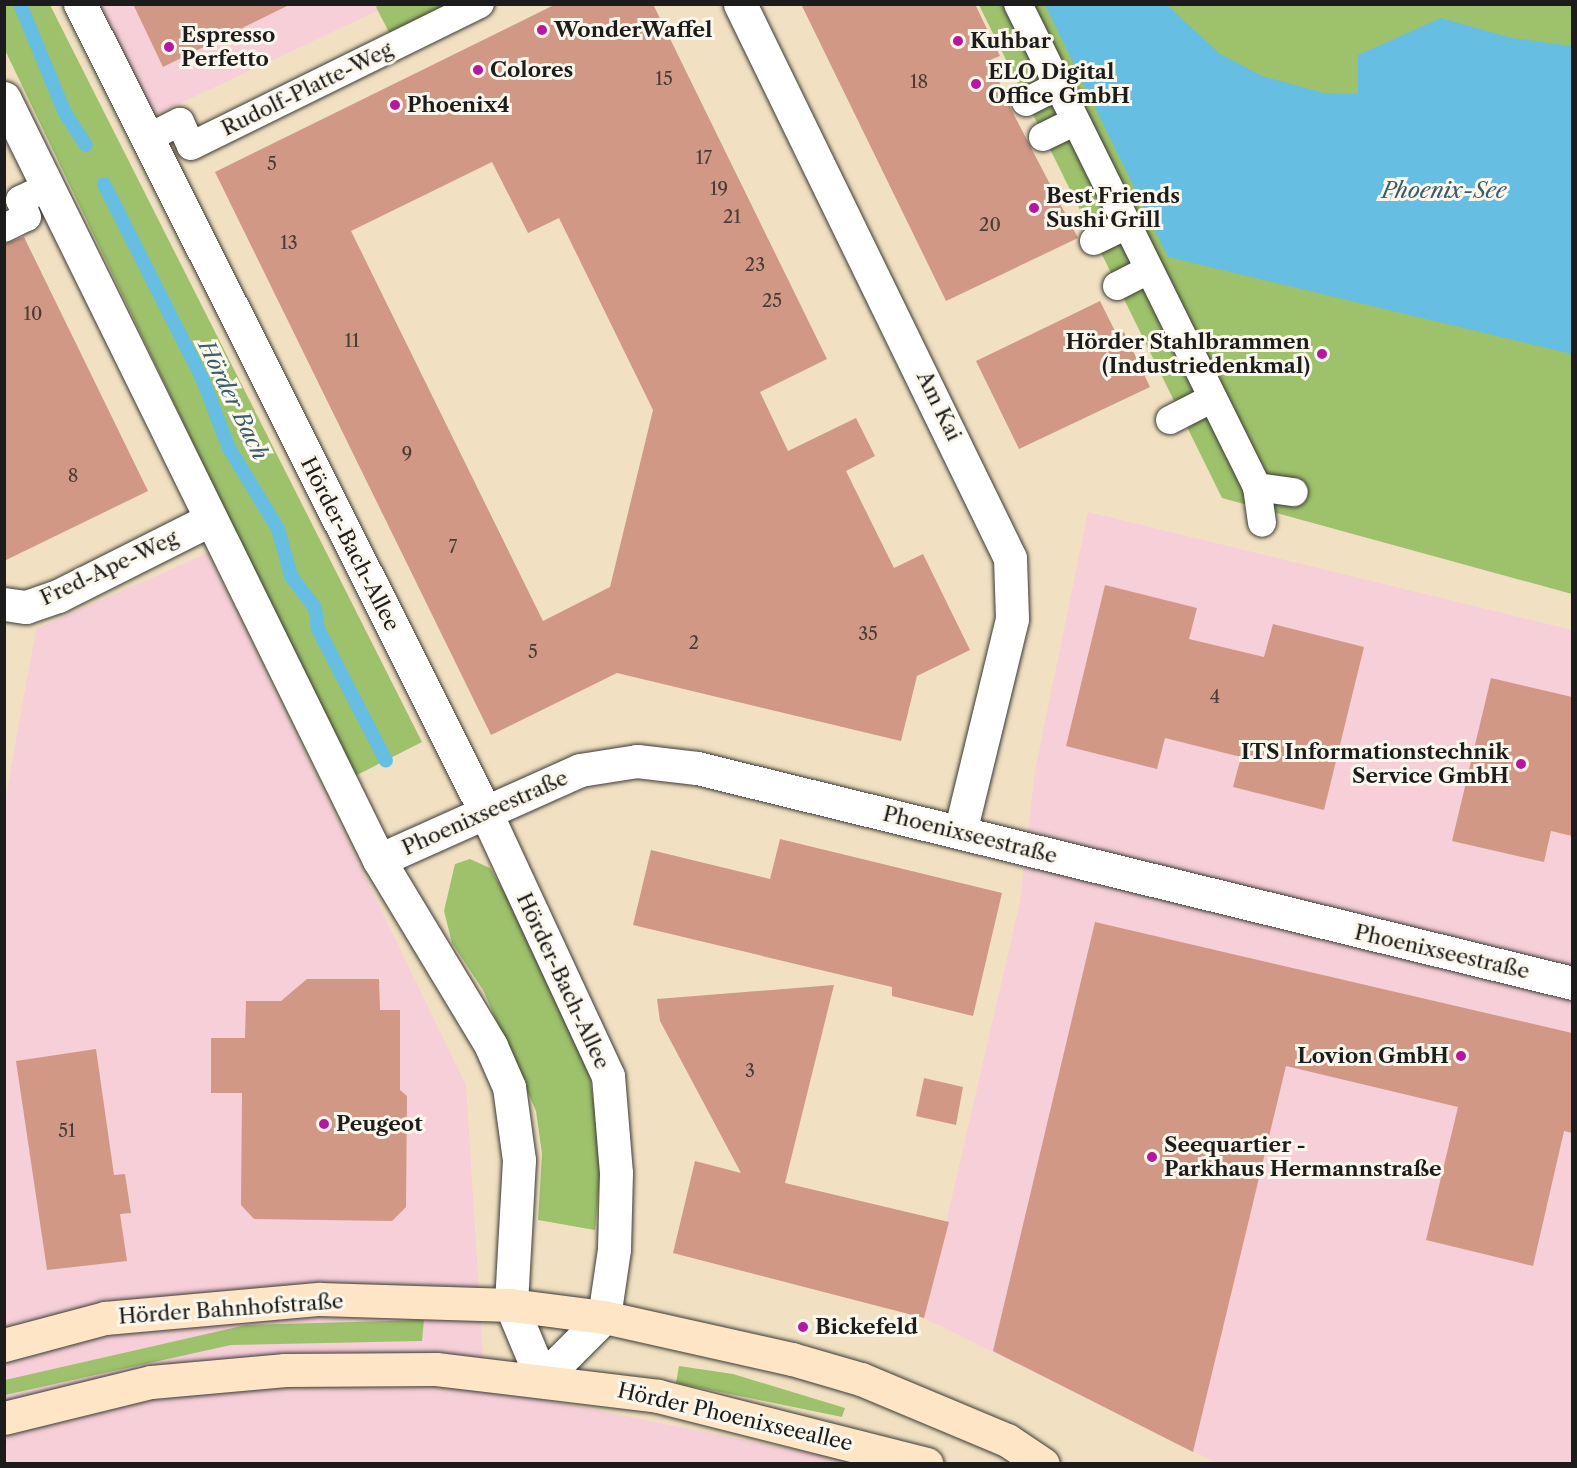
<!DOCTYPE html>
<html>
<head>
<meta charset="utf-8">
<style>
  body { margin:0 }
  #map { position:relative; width:1577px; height:1468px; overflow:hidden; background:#f1e1c2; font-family:"Libre Caslon Text",serif }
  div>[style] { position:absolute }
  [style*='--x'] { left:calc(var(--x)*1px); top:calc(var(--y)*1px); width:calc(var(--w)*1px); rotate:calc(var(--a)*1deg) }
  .built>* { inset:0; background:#f6cfd8 }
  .green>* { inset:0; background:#9ec16b }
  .water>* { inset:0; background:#66bee3 }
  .stream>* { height:14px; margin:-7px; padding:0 7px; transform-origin:7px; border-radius:7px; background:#66bee3 }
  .building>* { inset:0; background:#d19885 }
  .roads { filter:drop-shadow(0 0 2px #3c3a35) drop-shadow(0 0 2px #3c3a35) }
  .pedestrian>* { height:28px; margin:-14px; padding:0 14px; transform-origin:14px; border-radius:14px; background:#fff }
  .minor>* { height:33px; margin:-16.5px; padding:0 16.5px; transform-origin:16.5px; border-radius:16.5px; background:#fff }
  .secondary>* { height:33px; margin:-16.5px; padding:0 16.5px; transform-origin:16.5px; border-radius:16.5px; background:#fde5c5 }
  .dots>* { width:16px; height:16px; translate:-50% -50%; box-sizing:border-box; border:3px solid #fbf7ec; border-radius:50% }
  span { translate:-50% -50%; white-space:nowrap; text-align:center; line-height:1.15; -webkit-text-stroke:6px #fbf7ec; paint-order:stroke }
  .number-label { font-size:18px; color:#493b36 }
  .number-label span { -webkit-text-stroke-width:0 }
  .poi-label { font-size:21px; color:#1c1c1c; font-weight:700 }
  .left { translate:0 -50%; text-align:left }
  .right { translate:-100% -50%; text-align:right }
  .street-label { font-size:21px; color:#1c1c1c }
  .water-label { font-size:22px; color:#3a5d6c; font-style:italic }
  .frame { position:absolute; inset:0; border:6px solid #1c1c1c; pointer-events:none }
</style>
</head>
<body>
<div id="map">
  <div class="built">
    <div style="clip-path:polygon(98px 5px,390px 5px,153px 116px)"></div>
    <div style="clip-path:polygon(1088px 512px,1572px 630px,1572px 1463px,1217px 1463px,924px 1318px,1020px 902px,1035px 771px)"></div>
    <div style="clip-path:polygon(208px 553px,466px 1085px,485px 1388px,860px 1463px,5px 1464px,4px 807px,36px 629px)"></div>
  </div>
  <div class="green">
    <div style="clip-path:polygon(380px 4px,449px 5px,393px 40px,376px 7px)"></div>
    <div style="clip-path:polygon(5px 5px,50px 5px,422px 742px,353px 777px,5px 50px)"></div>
    <div style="clip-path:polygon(979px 5px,1572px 5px,1572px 594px,1222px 498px)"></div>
    <div style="clip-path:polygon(470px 859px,490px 868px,509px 900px,587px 1060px,602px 1153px,595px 1230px,538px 1220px,542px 1154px,536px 1111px,483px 990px,452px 943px,444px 911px,455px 864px)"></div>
    <div style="clip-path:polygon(424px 1320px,422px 1341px,231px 1345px,5px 1395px,5px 1380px,246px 1325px)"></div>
    <div style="clip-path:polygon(679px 1366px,733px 1374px,845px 1408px,842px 1417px,676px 1383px)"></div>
  </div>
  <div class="water">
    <div style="clip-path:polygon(1045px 5px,1167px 5px,1220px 54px,1262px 76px,1324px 93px,1358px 94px,1358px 55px,1441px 18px,1512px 38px,1572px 46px,1572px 354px,1168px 257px)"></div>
  </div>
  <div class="stream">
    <div style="--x:20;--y:4;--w:118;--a:67.6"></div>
    <div style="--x:65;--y:113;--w:38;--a:57"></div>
    <div style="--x:104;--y:184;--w:220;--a:63.2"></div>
    <div style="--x:203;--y:380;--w:73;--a:69.1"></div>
    <div style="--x:229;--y:448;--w:95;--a:58.8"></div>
    <div style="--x:278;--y:529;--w:49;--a:74.5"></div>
    <div style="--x:291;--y:576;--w:40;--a:53"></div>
    <div style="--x:315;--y:608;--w:21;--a:82"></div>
    <div style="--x:318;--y:629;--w:148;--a:62.7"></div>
  </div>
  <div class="building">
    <div style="clip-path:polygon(133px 4px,291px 4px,163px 67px)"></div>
    <div style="clip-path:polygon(evenodd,556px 4px,653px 4px,827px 359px,760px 392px,788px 451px,856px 418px,875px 456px,846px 471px,894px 568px,923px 554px,970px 650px,917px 676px,901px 741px,617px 673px,491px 735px,215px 172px,556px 4px,492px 162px,528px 233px,559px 218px,653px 410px,610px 587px,543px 621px,351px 231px,492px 162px)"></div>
    <div style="clip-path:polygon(801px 4px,975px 4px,1000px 56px,990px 60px,1011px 109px,1078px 238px,946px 301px)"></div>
    <div style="clip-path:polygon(24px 237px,148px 491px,4px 561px,4px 244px)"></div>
    <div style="clip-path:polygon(1100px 301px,1117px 335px,1124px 332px,1150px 387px,1019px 449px,976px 361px)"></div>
    <div style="clip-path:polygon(1105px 585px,1197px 608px,1189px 639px,1264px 657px,1273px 624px,1364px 647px,1324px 810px,1233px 787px,1241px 757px,1165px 738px,1157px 769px,1066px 746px)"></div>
    <div style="clip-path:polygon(1491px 678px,1572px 697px,1572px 836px,1551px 831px,1544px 862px,1452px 841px)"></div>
    <div style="clip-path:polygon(780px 839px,1002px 893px,973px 1016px,892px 996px,892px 987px,633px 925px,651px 850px,770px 879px)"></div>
    <div style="clip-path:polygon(1095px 922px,1572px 1033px,1572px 1133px,1564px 1131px,1533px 1266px,1426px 1240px,1458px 1107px,1286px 1066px,1193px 1452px,993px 1351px)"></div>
    <div style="clip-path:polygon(307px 979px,379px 979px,380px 1010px,400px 1010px,400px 1090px,407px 1096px,406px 1207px,392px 1221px,254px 1219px,241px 1205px,242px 1093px,211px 1093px,211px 1038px,245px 1038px,246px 1001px,281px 1001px)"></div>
    <div style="clip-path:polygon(834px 985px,785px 1183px,949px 1222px,924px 1318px,673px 1253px,695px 1161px,741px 1173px,660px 1021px,657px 999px)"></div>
    <div style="clip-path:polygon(96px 1049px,114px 1175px,125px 1174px,131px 1213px,120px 1214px,127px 1261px,47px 1270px,16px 1061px)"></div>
    <div style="clip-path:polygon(924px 1078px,963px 1087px,956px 1125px,916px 1116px)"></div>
  </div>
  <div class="roads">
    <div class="pedestrian">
      <div style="--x:1018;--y:4;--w:539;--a:63.67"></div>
      <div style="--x:1257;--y:487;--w:36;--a:82"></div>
      <div style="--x:1026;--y:102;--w:34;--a:-27"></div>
      <div style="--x:1043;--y:137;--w:34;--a:-26"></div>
      <div style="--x:146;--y:139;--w:38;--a:-27"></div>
      <div style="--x:180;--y:122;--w:26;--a:65"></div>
      <div style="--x:191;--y:146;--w:322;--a:-26.2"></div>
      <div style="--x:4;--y:228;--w:25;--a:-26"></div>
      <div style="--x:27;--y:217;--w:18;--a:-112"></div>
      <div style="--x:20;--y:200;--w:31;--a:-25"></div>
      <div style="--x:1094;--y:241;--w:34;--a:-26"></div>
      <div style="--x:1117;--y:286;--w:34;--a:-27"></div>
      <div style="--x:1170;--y:420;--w:46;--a:-27.1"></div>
      <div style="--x:1257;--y:487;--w:37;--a:8"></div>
    </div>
    <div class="minor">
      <div style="--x:740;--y:4;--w:616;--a:64.02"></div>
      <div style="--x:1010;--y:558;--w:61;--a:88.1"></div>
      <div style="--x:1012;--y:619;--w:219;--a:103.7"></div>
      <div style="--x:4;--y:98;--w:849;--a:63.8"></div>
      <div style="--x:379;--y:860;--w:217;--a:58.9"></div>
      <div style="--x:491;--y:1046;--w:45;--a:66.3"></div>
      <div style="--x:509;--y:1087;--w:74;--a:82.2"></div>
      <div style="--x:519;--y:1160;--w:145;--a:93.2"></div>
      <div style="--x:511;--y:1305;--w:80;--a:67.3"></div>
      <div style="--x:542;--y:1379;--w:88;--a:-45"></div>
      <div style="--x:604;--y:1317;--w:69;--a:-81.6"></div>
      <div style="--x:614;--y:1249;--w:76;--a:-88.5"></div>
      <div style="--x:616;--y:1173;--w:97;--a:-94.7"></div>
      <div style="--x:608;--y:1076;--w:292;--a:-114.9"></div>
      <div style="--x:485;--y:811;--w:903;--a:-116.65"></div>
      <div style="--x:4;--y:604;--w:22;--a:8"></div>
      <div style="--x:26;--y:607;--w:34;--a:-19"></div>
      <div style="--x:58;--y:596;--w:171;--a:-26.7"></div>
      <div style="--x:379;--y:860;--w:220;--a:-24.1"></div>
      <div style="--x:580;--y:770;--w:58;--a:-9"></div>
      <div style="--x:637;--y:761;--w:60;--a:6.7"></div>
      <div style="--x:697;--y:768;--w:901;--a:13.8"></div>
    </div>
    <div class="secondary">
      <div style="--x:4;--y:1345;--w:105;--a:-15"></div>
      <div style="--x:105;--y:1318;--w:216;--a:-5.1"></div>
      <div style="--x:320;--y:1299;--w:191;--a:1.8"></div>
      <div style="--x:511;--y:1305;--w:94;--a:7.4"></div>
      <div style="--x:604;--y:1317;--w:193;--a:12.6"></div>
      <div style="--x:792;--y:1359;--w:72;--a:16.2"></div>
      <div style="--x:861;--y:1379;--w:158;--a:22.7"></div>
      <div style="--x:1007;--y:1440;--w:43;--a:33.7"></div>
      <div style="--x:4;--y:1418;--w:151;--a:-13.8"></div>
      <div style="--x:151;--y:1382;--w:135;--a:-5.1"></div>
      <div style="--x:285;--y:1370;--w:151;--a:-0.4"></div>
      <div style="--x:436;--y:1369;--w:224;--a:6.9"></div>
      <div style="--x:658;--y:1396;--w:277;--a:14.2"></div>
    </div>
  </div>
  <div class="dots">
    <div style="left:542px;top:30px;background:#b5179e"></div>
    <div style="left:958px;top:41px;background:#b5179e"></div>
    <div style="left:169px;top:47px;background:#b5179e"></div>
    <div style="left:478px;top:70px;background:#b5179e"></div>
    <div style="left:976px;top:84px;background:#b5179e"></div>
    <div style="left:395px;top:105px;background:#b5179e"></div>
    <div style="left:1034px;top:208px;background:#b5179e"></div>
    <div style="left:1322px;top:354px;background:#b5179e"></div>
    <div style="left:1521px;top:764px;background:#b5179e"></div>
    <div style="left:1461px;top:1056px;background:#b5179e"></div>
    <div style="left:324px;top:1124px;background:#b5179e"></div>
    <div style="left:1152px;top:1157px;background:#b5179e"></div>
    <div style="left:803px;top:1327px;background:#b5179e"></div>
  </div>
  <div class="number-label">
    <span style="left:664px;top:79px">15</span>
    <span style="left:919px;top:82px">18</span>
    <span style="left:704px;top:158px">17</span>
    <span style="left:272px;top:164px">5</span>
    <span style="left:719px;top:189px">19</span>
    <span style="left:732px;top:217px">21</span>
    <span style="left:990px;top:225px">20</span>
    <span style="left:289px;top:243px">13</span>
    <span style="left:755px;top:265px">23</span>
    <span style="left:772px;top:301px">25</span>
    <span style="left:33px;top:314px">10</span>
    <span style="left:352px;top:341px">11</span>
    <span style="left:407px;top:454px">9</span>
    <span style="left:73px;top:476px">8</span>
    <span style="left:453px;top:547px">7</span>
    <span style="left:868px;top:634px">35</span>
    <span style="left:694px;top:643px">2</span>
    <span style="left:533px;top:652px">5</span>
    <span style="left:1215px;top:697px">4</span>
    <span style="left:750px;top:1071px">3</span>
    <span style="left:67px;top:1131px">51</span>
  </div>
  <div class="poi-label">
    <span class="left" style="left:554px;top:30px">WonderWaffel</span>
    <span class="left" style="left:181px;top:47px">Espresso<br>Perfetto</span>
    <span class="left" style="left:970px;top:41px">Kuhbar</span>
    <span class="left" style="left:490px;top:70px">Colores</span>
    <span class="left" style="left:988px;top:84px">ELO Digital<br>Office GmbH</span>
    <span class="left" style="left:407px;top:105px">Phoenix4</span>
    <span class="left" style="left:1046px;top:208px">Best Friends<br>Sushi Grill</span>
    <span class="right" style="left:1310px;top:354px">Hörder Stahlbrammen<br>(Industriedenkmal)</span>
    <span class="right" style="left:1509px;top:764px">ITS Informationstechnik<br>Service GmbH</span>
    <span class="right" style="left:1449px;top:1056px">Lovion GmbH</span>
    <span class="left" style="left:336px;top:1124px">Peugeot</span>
    <span class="left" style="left:1164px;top:1157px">Seequartier -<br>Parkhaus Hermannstraße</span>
    <span class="left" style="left:815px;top:1327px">Bickefeld</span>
  </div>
  <div class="street-label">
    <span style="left:307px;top:89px;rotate:-26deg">Rudolf-Platte-Weg</span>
    <span style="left:939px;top:406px;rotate:64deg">Am Kai</span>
    <span style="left:350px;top:544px;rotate:63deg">Hörder-Bach-Allee</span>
    <span style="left:109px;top:568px;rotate:-25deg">Fred-Ape-Weg</span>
    <span style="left:485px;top:813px;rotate:-24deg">Phoenixseestraße</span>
    <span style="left:970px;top:835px;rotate:14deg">Phoenixseestraße</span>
    <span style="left:1442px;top:952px;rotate:13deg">Phoenixseestraße</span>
    <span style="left:563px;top:981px;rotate:65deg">Hörder-Bach-Allee</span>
    <span style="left:231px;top:1309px;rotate:-4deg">Hörder Bahnhofstraße</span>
    <span style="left:735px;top:1417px;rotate:13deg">Hörder Phoenixseeallee</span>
  </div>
  <div class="water-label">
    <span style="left:1444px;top:191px">Phoenix-See</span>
    <span style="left:233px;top:400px;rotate:64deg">Hörder Bach</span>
  </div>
  <div class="frame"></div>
</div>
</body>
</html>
